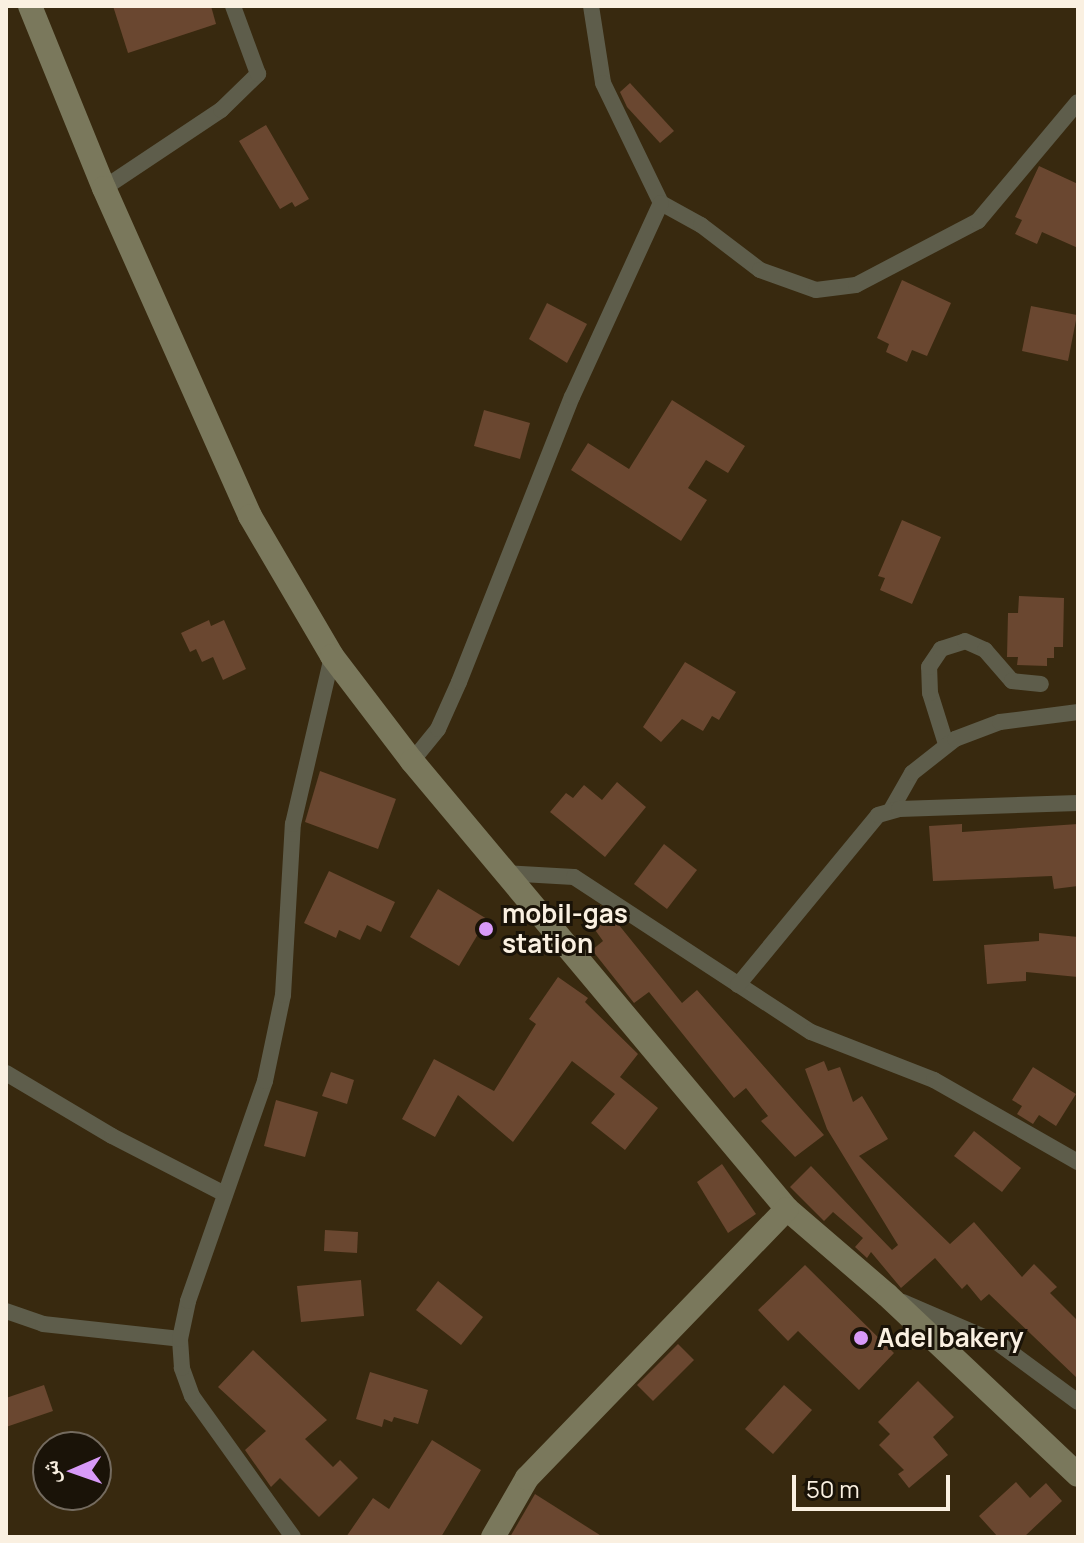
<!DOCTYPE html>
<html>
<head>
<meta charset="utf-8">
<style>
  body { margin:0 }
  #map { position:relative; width:1084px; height:1543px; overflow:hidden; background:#38290f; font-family:Manrope,"Noto Naskh Arabic",sans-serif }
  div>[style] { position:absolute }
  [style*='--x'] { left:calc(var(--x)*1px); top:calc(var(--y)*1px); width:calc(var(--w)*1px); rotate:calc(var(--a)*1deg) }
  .building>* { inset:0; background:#6a4730 }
  .street>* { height:16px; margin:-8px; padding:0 8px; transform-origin:8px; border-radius:8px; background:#5e5d4b }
  .secondary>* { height:24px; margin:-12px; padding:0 12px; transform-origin:12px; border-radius:12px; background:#7a785c }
  .dots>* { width:22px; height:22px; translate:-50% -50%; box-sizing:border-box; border:4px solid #1a1308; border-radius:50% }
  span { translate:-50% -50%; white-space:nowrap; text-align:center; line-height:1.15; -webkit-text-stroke:6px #1a1308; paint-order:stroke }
  .poi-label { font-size:26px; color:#faf0e1; font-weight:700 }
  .left { translate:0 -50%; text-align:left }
  .frame { position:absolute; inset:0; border:8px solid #faf0e1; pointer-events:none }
  .north { position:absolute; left:32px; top:1431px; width:80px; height:80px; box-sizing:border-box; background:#1a1308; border:2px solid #746b5f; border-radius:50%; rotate:268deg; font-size:22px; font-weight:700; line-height:32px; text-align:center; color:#faf0e1 }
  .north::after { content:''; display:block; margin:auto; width:28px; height:36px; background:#d89af8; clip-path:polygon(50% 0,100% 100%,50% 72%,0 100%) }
  .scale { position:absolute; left:792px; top:1475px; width:158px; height:36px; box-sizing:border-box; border:4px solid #faf0e1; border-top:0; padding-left:10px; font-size:24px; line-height:28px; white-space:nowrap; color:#faf0e1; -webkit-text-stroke:6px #1a1308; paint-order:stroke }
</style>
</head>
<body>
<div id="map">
  <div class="building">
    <div style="clip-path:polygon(113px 6px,211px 6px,216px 24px,128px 53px)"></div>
    <div style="clip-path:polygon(630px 83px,674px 131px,660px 143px,627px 107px,620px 92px)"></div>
    <div style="clip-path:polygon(266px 125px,309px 199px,295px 207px,292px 202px,280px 209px,239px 141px)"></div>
    <div style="clip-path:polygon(1039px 166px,1078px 184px,1078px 248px,1042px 232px,1037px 244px,1015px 234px,1022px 220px,1015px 217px)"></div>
    <div style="clip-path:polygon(902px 280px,951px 303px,927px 356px,912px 350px,907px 362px,886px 352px,889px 344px,877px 338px)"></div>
    <div style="clip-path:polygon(547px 303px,587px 324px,567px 363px,529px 339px)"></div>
    <div style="clip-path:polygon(1031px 306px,1077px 315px,1068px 361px,1022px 351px)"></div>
    <div style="clip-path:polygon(672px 400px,745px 446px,728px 473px,706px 460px,688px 488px,707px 500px,681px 541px,571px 470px,588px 443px,629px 469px)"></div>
    <div style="clip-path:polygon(484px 410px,530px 423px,520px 459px,474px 446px)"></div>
    <div style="clip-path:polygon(902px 520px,941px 537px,912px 604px,880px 590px,885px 578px,878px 576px)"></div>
    <div style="clip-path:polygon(1019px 596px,1064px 598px,1063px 647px,1054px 647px,1054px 658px,1047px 658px,1047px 666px,1017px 665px,1018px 657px,1007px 657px,1008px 613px,1018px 613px)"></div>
    <div style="clip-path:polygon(209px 620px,211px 626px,224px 620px,246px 669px,223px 680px,213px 657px,202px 662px,196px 649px,190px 652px,181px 633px)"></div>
    <div style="clip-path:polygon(685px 662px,736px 692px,719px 720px,712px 716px,703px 731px,682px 719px,661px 742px,643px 727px)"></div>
    <div style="clip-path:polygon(320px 771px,396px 799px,378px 849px,305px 822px)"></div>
    <div style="clip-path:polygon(617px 782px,646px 807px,605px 857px,550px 812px,566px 793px,573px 798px,584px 785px,602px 800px)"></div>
    <div style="clip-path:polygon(962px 824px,962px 832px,1078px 824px,1078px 886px,1054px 889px,1052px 876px,933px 881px,929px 826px)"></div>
    <div style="clip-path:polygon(664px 844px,697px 870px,667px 909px,634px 884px)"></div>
    <div style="clip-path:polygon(329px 871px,395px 902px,381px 932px,367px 925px,360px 940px,339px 930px,336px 938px,304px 923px)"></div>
    <div style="clip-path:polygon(438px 889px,487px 919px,459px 966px,410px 937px)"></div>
    <div style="clip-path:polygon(610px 914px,682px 1003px,697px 990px,824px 1135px,795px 1157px,761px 1121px,768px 1116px,746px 1088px,734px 1098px,649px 992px,634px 1003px,592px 950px,603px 941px,593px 927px)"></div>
    <div style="clip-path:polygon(1039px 933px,1078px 937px,1078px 977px,1026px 972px,1026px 981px,987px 984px,984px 945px,1039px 941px)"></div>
    <div style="clip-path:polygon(558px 977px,588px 998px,585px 1002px,638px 1054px,620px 1077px,658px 1108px,625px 1150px,591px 1123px,615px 1094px,572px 1061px,513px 1142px,458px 1095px,435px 1137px,402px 1119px,434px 1059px,494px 1091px,536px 1024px,529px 1019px)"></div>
    <div style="clip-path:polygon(824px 1061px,828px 1071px,840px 1067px,853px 1102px,862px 1096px,888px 1139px,859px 1156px,950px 1244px,974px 1222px,1022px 1277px,1034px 1264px,1057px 1287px,1050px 1293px,1078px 1321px,1078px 1379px,989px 1294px,981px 1301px,967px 1284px,962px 1289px,935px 1258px,901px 1288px,871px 1252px,867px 1258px,855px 1247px,863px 1238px,833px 1212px,824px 1221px,790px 1187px,811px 1166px,892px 1250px,898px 1245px,827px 1129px,805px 1069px)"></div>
    <div style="clip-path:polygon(1033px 1067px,1076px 1094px,1056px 1126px,1039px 1115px,1033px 1124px,1017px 1114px,1022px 1106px,1012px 1100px)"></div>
    <div style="clip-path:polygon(331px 1072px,354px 1080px,347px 1104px,322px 1096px)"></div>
    <div style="clip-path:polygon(276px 1100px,318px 1112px,305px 1157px,264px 1146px)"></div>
    <div style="clip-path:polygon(974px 1131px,1021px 1168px,1002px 1192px,954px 1156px)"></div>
    <div style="clip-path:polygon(722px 1164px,756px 1214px,728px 1233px,697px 1182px)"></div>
    <div style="clip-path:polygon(325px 1230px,358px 1232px,357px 1253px,324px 1251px)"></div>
    <div style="clip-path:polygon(805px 1265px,894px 1353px,859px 1390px,798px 1331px,788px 1341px,758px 1310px)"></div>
    <div style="clip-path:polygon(361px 1280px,364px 1316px,301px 1322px,297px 1286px)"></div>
    <div style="clip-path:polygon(438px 1281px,483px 1317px,461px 1345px,416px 1310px)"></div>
    <div style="clip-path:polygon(678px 1344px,694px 1360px,653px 1401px,637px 1385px)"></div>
    <div style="clip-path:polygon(253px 1350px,327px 1420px,305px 1439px,333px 1467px,340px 1460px,358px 1478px,319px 1517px,280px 1478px,271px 1487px,245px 1450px,266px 1431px,218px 1387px)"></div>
    <div style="clip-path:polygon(370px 1372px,428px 1390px,418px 1424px,394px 1417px,392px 1422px,384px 1419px,382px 1427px,356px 1419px)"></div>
    <div style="clip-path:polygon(918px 1381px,954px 1417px,933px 1437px,948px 1455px,909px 1488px,898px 1474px,904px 1470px,879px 1445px,890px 1434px,878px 1422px)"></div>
    <div style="clip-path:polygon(44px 1385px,53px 1411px,6px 1427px,6px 1398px)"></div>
    <div style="clip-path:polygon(784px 1385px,812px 1410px,773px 1454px,745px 1429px)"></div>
    <div style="clip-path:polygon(432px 1440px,481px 1470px,441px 1537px,346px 1537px,373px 1498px,389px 1509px)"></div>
    <div style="clip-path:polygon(1016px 1482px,1030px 1498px,1046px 1483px,1062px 1501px,1024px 1537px,998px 1537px,979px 1516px)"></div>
    <div style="clip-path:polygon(535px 1494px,603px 1537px,510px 1537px)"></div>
  </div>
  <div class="street">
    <div style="--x:591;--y:6;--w:78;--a:81.1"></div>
    <div style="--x:603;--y:83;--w:133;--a:64.2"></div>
    <div style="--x:661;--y:203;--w:46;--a:28.8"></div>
    <div style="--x:701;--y:225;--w:74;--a:37.3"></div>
    <div style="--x:760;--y:270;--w:59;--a:19.7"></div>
    <div style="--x:816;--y:290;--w:40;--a:-7.1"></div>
    <div style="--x:856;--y:285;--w:138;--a:-27.7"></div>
    <div style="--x:978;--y:221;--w:155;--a:-50"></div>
    <div style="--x:104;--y:188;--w:141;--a:-33.7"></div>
    <div style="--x:221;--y:110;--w:52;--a:-44.2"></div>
    <div style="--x:258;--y:74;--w:72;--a:-110.2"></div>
    <div style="--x:946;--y:744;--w:53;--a:-107.4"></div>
    <div style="--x:930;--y:693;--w:26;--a:-92"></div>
    <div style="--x:929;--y:667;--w:22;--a:-56"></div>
    <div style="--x:941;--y:649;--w:25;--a:-18"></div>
    <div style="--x:965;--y:641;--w:22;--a:24"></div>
    <div style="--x:985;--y:650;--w:41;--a:48.9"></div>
    <div style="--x:1012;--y:681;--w:29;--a:6"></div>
    <div style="--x:412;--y:761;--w:41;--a:-50.9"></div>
    <div style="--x:438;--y:729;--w:51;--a:-65.9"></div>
    <div style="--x:459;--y:682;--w:307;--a:-68.4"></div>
    <div style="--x:572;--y:397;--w:213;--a:-65.4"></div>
    <div style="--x:891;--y:810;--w:43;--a:-60.4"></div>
    <div style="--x:912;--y:773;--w:55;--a:-38.3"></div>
    <div style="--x:955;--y:739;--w:48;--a:-20.7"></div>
    <div style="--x:1000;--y:722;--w:79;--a:-7.3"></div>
    <div style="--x:505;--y:873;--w:69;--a:3.3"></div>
    <div style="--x:574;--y:877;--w:283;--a:33.2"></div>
    <div style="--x:811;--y:1032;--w:132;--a:21.3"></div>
    <div style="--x:934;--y:1080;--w:166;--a:29.7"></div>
    <div style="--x:738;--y:985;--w:220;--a:-50.5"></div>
    <div style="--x:878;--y:815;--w:22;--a:-16"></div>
    <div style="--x:899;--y:809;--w:179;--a:-1.9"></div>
    <div style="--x:6;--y:1073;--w:123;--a:30.7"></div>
    <div style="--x:112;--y:1136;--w:127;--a:27.2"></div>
    <div style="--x:903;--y:1302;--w:103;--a:23.3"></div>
    <div style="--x:998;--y:1343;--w:99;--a:36.4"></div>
    <div style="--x:6;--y:1311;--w:39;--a:19"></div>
    <div style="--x:43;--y:1324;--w:138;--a:6.2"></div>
    <div style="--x:293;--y:1537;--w:173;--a:-125.6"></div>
    <div style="--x:192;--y:1396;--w:30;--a:-110"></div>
    <div style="--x:182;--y:1368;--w:29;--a:-94"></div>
    <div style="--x:180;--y:1339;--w:39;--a:-78"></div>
    <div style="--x:188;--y:1301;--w:233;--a:-70.7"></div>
    <div style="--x:265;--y:1081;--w:88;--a:-78.2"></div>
    <div style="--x:283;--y:995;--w:171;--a:-86.7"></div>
    <div style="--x:293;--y:824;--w:172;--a:-76.9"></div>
  </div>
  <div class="secondary">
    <div style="--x:30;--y:6;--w:196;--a:67.9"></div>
    <div style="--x:104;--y:188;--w:359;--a:66"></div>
    <div style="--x:250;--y:516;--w:162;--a:59.6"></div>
    <div style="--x:332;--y:656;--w:132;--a:52.7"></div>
    <div style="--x:412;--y:761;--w:584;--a:50.07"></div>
    <div style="--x:787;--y:1209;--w:132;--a:40.7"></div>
    <div style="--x:887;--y:1295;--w:262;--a:43.3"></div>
    <div style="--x:493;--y:1537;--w:68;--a:-60"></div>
    <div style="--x:527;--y:1478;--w:374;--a:-46"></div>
  </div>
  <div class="dots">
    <div style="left:486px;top:929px;background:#d89af8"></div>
    <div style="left:861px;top:1338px;background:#d89af8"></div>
  </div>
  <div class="poi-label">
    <span class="left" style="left:502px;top:929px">mobil-gas<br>station</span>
    <span class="left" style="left:877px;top:1338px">Adel bakery</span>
  </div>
  <div class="frame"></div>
  <div class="north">ش</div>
  <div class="scale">50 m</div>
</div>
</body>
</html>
